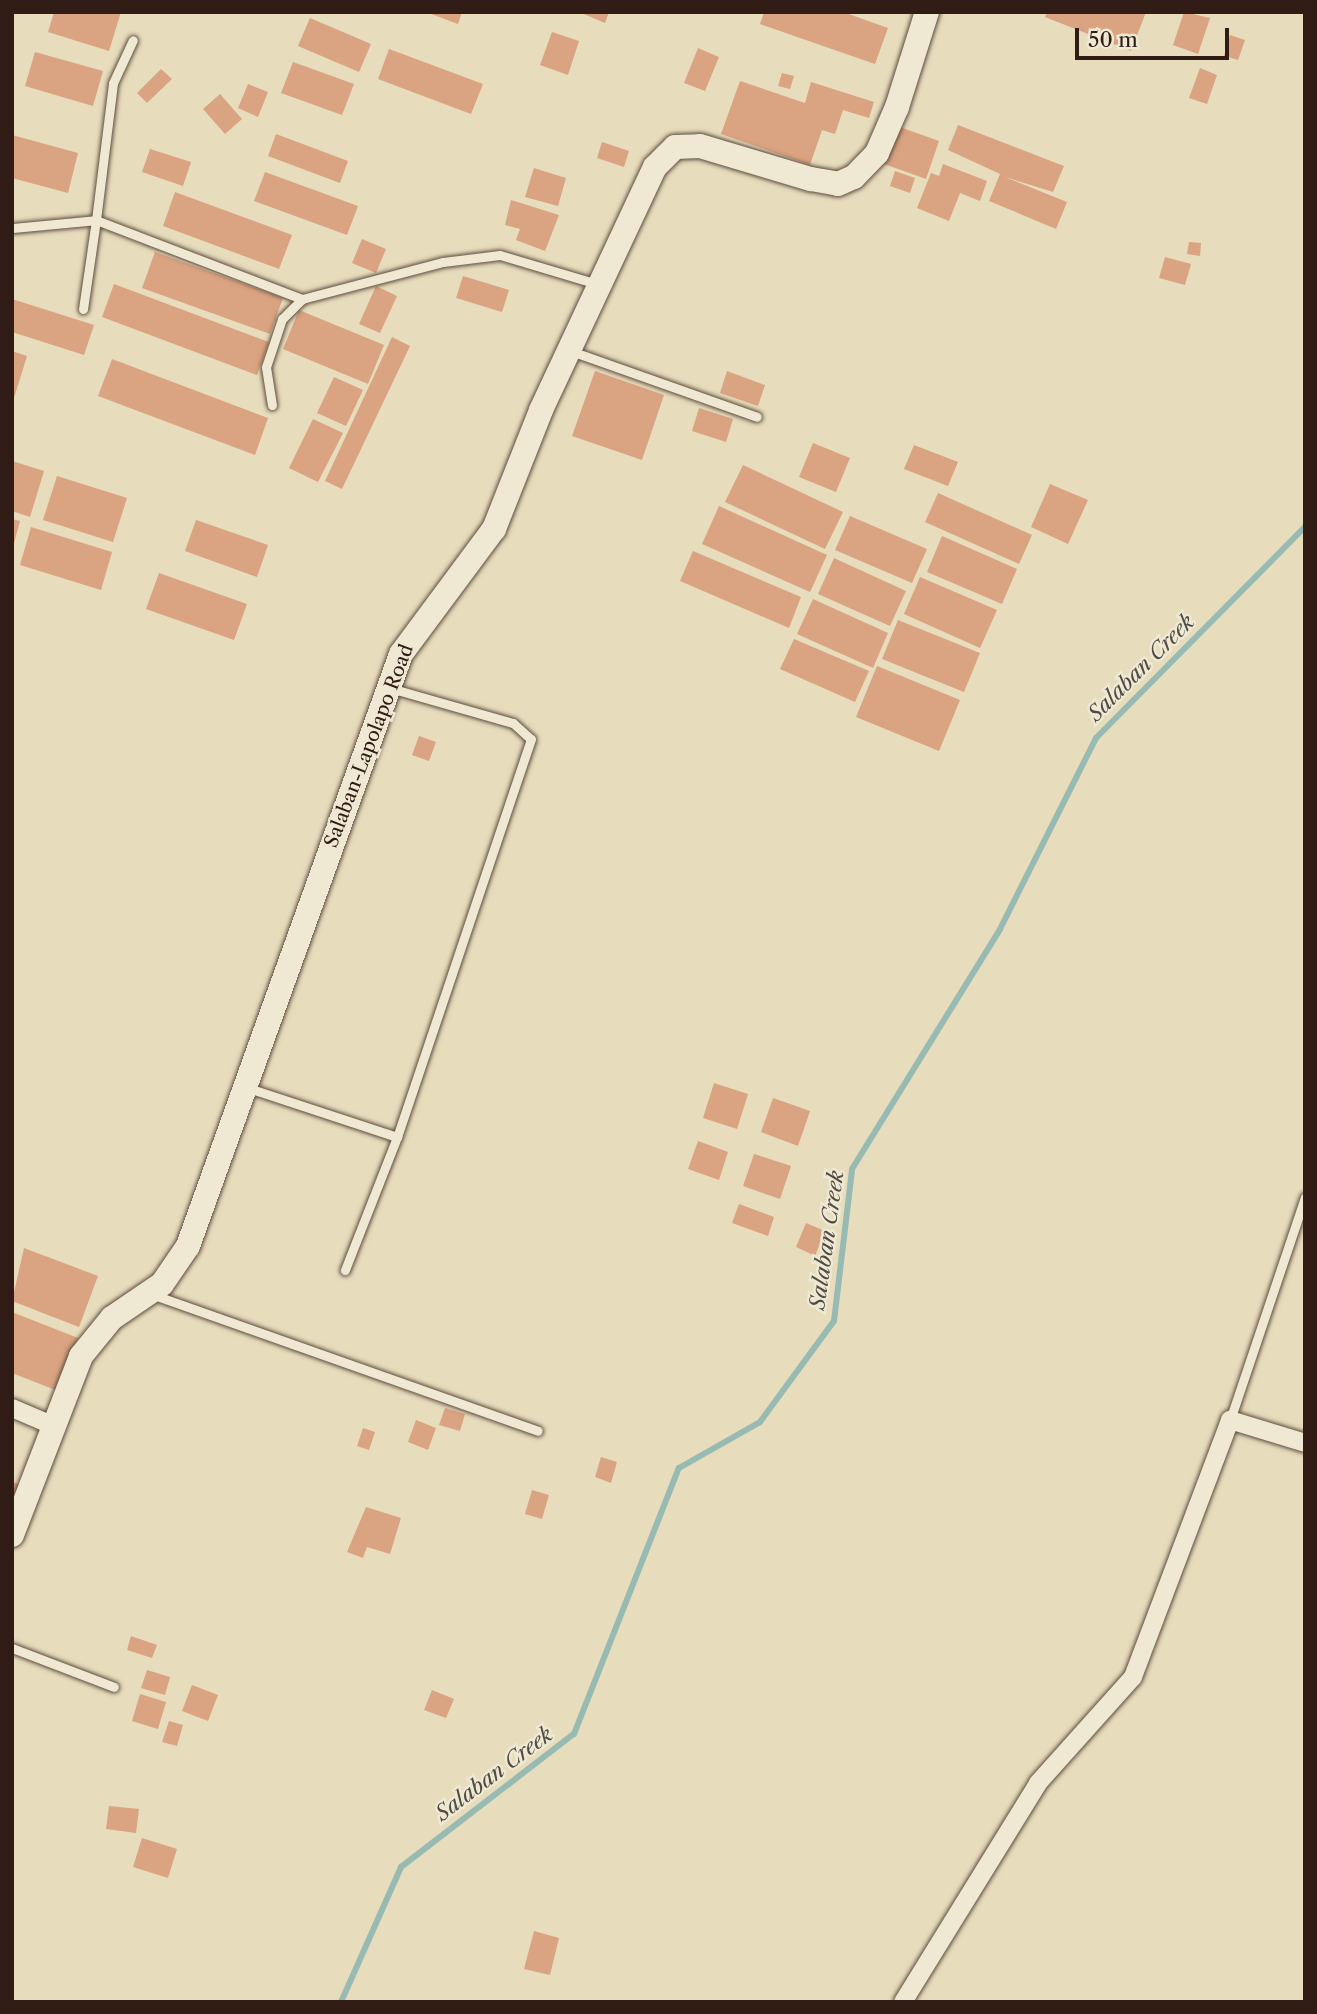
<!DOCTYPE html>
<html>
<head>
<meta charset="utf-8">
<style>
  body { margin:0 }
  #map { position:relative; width:1317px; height:2014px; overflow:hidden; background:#e7dcbc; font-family:"Libre Caslon Text",serif }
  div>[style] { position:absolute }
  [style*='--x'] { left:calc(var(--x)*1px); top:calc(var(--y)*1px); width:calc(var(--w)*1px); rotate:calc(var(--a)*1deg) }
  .stream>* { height:6px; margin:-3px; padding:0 3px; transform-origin:3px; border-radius:3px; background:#97bbb3 }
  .building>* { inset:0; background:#daa381 }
  .roads { filter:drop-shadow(0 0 2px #5e4c3f) drop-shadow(0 0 2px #5e4c3f) }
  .lane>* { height:9px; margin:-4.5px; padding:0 4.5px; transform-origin:4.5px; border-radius:4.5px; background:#efe8d3 }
  .street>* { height:18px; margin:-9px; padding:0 9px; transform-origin:9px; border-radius:9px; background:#efe8d3 }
  .secondary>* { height:24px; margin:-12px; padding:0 12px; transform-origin:12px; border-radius:12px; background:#efe8d3 }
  span { translate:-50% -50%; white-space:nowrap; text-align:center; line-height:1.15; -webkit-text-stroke:5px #efe8d3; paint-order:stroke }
  .street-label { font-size:19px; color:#301c15 }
  .water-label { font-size:21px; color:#4f4c44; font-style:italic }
  .frame { position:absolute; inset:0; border:14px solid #301c15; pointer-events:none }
  .scale { position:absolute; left:1075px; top:28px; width:154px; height:32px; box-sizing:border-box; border:4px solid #301c15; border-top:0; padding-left:9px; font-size:21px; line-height:24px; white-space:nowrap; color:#301c15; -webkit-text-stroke:5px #efe8d3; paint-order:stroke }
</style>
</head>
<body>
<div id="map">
  <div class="stream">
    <div style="--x:341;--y:2002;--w:148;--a:-66"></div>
    <div style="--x:401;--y:1867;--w:218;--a:-37.6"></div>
    <div style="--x:574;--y:1734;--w:286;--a:-68.5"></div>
    <div style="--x:679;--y:1468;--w:93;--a:-29.6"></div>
    <div style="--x:760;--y:1422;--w:125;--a:-53.8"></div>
    <div style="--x:834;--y:1321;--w:153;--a:-83.2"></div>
    <div style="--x:852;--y:1169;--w:282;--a:-58.3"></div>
    <div style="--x:1000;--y:929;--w:214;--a:-63.3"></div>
    <div style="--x:1096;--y:738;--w:297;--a:-45.3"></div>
  </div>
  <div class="building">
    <div style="clip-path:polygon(54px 12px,121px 12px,109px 51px,48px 32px)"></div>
    <div style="clip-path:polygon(426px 12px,462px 12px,458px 24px)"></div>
    <div style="clip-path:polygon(579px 12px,609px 12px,605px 23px)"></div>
    <div style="clip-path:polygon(764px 12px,843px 12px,888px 28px,875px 64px,760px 24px)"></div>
    <div style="clip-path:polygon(1047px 12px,1146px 12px,1131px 51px,1045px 17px)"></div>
    <div style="clip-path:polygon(1184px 12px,1210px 18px,1198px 54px,1173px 45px)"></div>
    <div style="clip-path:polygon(310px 18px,371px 44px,359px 72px,298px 46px)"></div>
    <div style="clip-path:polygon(552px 32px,579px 41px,568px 75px,540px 65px)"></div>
    <div style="clip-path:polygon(1230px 35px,1245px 40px,1238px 60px,1224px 56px)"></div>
    <div style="clip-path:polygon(698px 48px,719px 57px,705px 91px,684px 83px)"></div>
    <div style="clip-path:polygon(389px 49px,483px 84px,471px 114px,378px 79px)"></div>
    <div style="clip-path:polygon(35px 52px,103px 71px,93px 106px,25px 86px)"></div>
    <div style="clip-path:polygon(293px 62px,354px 84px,342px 115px,281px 93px)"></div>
    <div style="clip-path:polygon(1200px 68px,1217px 75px,1207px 104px,1189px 98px)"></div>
    <div style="clip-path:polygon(161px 69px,172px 79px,147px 103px,137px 93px)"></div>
    <div style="clip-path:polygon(782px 73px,794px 76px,790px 89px,778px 86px)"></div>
    <div style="clip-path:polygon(740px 81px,805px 103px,811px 82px,874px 102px,869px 118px,843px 110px,835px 134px,822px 130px,810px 165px,721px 134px)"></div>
    <div style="clip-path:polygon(248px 84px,268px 92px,258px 117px,238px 108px)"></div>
    <div style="clip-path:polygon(220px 94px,242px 119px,225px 134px,203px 109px)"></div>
    <div style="clip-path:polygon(958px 125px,1064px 166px,1053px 192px,1005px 177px,1067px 202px,1056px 229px,989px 201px,1000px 174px,948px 150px)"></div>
    <div style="clip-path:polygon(897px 126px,939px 141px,926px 179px,884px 164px)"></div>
    <div style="clip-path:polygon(276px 134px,348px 161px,340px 183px,268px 156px)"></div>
    <div style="clip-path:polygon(12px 135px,78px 153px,68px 193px,12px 178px)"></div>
    <div style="clip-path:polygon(602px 142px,629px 151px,624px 167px,597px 158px)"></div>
    <div style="clip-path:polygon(150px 149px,191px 162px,183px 186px,142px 172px)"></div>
    <div style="clip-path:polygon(943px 164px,987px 181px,980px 201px,960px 193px,949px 221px,917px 208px,931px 173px,939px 176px)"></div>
    <div style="clip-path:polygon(534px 168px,566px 178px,558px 206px,525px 197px)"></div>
    <div style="clip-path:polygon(895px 171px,915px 178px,910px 193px,890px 186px)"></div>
    <div style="clip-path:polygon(265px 172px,358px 206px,347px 235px,254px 201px)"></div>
    <div style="clip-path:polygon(175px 192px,292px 235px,279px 269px,163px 226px)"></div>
    <div style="clip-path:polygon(511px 200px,559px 215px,545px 251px,516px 240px,520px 229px,505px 225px)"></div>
    <div style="clip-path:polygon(362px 239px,386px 249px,376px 273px,352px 263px)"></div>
    <div style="clip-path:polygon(1189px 242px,1201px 243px,1200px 256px,1187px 254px)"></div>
    <div style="clip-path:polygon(155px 252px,283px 298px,270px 334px,142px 288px)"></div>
    <div style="clip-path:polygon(1165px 257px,1191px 264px,1185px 285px,1159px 278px)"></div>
    <div style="clip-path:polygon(463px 276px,509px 290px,502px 312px,456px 298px)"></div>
    <div style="clip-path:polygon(114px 284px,269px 342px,257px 375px,102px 317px)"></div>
    <div style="clip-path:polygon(376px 286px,397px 296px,380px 333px,359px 324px)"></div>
    <div style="clip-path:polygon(12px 299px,94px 325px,84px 355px,12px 332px)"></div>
    <div style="clip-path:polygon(299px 310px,384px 345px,368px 384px,283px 349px)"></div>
    <div style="clip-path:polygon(392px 337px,410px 346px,342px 489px,325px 481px)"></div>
    <div style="clip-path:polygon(12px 351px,27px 356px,14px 398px,12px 397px)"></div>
    <div style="clip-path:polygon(112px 359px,268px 418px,255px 455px,98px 396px)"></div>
    <div style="clip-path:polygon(595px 371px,664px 395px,642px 460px,572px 436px)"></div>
    <div style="clip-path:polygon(727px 371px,765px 385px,758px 406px,720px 393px)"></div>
    <div style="clip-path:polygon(334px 377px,363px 390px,346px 426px,317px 413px)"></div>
    <div style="clip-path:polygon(699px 408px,733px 419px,726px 442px,692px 431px)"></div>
    <div style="clip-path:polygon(313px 419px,343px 433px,318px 482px,289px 468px)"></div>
    <div style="clip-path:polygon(813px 443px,850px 458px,836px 492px,799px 477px)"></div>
    <div style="clip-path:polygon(914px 445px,958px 462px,948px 486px,904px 469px)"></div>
    <div style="clip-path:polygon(12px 461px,44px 471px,30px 517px,12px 511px)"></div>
    <div style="clip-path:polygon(743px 465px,843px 512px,825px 549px,725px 502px)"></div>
    <div style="clip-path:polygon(57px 476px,127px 498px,113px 542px,43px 520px)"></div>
    <div style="clip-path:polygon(1050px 484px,1088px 500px,1068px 544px,1031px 527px)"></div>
    <div style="clip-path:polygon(938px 493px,1032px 535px,1019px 564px,925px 522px)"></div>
    <div style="clip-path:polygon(719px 506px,827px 555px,810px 592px,702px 544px)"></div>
    <div style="clip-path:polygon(850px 516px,927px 549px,912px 583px,835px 550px)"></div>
    <div style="clip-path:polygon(12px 519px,20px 521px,13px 547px,12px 547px)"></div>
    <div style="clip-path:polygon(196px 520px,268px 545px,257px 577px,185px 551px)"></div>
    <div style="clip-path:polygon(31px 527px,112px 552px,101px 590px,20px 565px)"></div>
    <div style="clip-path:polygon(942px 536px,1017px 569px,1002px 604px,927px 572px)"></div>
    <div style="clip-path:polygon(693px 551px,801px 597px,789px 628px,680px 581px)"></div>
    <div style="clip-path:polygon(834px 558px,906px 591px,890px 626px,818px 594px)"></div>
    <div style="clip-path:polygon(159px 573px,247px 604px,234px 640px,146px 609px)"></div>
    <div style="clip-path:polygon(920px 577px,997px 610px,980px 648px,904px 614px)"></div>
    <div style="clip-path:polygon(813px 599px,888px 633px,873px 668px,797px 634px)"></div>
    <div style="clip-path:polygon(898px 620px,980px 653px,964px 692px,882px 659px)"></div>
    <div style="clip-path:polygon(794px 639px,869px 671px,855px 702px,780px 669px)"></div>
    <div style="clip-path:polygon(877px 666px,960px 700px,939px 751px,856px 717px)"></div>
    <div style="clip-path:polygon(419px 736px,436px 742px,429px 761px,412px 755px)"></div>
    <div style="clip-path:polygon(714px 1083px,748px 1094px,737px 1129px,703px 1118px)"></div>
    <div style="clip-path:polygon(773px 1098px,810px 1111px,798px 1146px,761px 1132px)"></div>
    <div style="clip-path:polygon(698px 1141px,728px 1152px,719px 1180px,688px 1169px)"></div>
    <div style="clip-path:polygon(754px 1154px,791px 1166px,780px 1199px,743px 1186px)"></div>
    <div style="clip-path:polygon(739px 1204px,774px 1217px,768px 1236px,732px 1223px)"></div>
    <div style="clip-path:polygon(806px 1223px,825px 1231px,815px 1256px,796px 1247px)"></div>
    <div style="clip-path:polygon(24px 1248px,98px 1276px,79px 1327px,12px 1301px)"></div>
    <div style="clip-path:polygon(12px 1312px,78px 1338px,58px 1391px,12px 1373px)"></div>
    <div style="clip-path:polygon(445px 1408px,465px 1414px,460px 1431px,439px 1425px)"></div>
    <div style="clip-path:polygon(416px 1420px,436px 1428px,428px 1450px,408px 1442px)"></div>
    <div style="clip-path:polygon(363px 1428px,375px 1432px,369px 1450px,357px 1446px)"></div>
    <div style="clip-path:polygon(601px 1457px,617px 1462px,611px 1483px,595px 1477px)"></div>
    <div style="clip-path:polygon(12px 1482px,27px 1487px,12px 1525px)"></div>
    <div style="clip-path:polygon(532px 1490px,549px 1495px,542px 1519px,525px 1514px)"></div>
    <div style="clip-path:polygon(366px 1507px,401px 1518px,390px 1554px,367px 1547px,363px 1558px,347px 1552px)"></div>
    <div style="clip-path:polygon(131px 1636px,157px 1645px,152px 1658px,127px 1650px)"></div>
    <div style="clip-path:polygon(147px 1670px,170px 1677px,165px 1695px,141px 1688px)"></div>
    <div style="clip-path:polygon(192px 1685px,218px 1695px,208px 1721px,182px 1711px)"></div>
    <div style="clip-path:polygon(432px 1690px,454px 1699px,446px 1718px,424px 1710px)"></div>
    <div style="clip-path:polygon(140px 1694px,166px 1702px,158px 1729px,132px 1721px)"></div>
    <div style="clip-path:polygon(169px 1721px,183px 1725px,177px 1746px,162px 1742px)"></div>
    <div style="clip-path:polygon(109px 1806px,139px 1809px,136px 1833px,106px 1829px)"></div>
    <div style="clip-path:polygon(142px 1838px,177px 1849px,168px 1878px,133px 1867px)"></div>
    <div style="clip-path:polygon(534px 1931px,559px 1938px,550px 1975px,524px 1969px)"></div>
  </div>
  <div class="roads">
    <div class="lane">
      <div style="--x:12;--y:228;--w:84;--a:-5.4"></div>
      <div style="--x:96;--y:220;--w:138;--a:-82.9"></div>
      <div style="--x:113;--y:83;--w:47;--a:-65.1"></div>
      <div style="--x:83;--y:309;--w:90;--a:-81.7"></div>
      <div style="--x:96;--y:220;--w:221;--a:21"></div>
      <div style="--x:571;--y:351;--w:197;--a:19.5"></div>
      <div style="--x:272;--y:405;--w:38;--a:-99"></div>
      <div style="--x:266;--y:367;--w:51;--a:-71.6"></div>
      <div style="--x:282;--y:319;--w:28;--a:-45"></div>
      <div style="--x:302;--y:299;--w:146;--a:-14.7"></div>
      <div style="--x:443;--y:262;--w:57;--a:-7"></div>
      <div style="--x:500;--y:255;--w:101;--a:16.6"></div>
      <div style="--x:390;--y:688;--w:128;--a:15.9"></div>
      <div style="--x:513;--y:723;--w:24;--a:42"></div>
      <div style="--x:531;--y:739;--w:420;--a:108.6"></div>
      <div style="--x:245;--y:1087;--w:160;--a:18.2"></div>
      <div style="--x:397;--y:1137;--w:143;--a:111.4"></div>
      <div style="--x:154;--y:1295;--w:407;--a:19.5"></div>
      <div style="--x:1230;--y:1420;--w:235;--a:-71.4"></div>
      <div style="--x:12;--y:1648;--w:109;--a:20.9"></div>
    </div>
    <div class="street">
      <div style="--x:12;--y:1408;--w:46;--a:23.2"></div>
      <div style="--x:903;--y:2002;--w:257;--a:-58.3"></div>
      <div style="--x:1038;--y:1783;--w:142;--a:-48.1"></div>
      <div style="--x:1133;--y:1677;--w:275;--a:-69.3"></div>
      <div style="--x:1230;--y:1420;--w:78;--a:17"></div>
    </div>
    <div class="secondary">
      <div style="--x:12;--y:1535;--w:192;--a:-68.9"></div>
      <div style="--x:81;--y:1356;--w:49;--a:-50.8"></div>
      <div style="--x:112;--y:1318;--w:60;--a:-34.2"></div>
      <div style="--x:162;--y:1284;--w:46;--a:-55.6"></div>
      <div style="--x:188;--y:1246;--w:629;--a:-70.21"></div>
      <div style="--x:401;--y:654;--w:156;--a:-53.4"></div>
      <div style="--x:494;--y:529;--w:128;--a:-68.4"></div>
      <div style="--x:541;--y:410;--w:268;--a:-64.9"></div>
      <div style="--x:655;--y:167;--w:28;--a:-45"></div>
      <div style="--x:675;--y:147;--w:25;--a:-2"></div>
      <div style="--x:700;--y:146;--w:116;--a:16.6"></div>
      <div style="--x:811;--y:179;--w:27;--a:10"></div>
      <div style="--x:838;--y:184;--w:17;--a:-24"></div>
      <div style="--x:854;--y:177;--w:33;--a:-46"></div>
      <div style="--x:877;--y:153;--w:50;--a:-66.5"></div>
      <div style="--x:897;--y:107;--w:100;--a:-72.5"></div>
    </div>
  </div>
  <div class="street-label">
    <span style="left:369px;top:746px;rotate:-69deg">Salaban-Lapolapo Road</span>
  </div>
  <div class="water-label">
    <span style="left:1141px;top:668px;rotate:-45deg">Salaban Creek</span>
    <span style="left:827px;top:1240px;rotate:-82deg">Salaban Creek</span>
    <span style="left:494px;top:1774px;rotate:-37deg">Salaban Creek</span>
  </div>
  <div class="frame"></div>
  <div class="scale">50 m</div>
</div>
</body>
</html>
